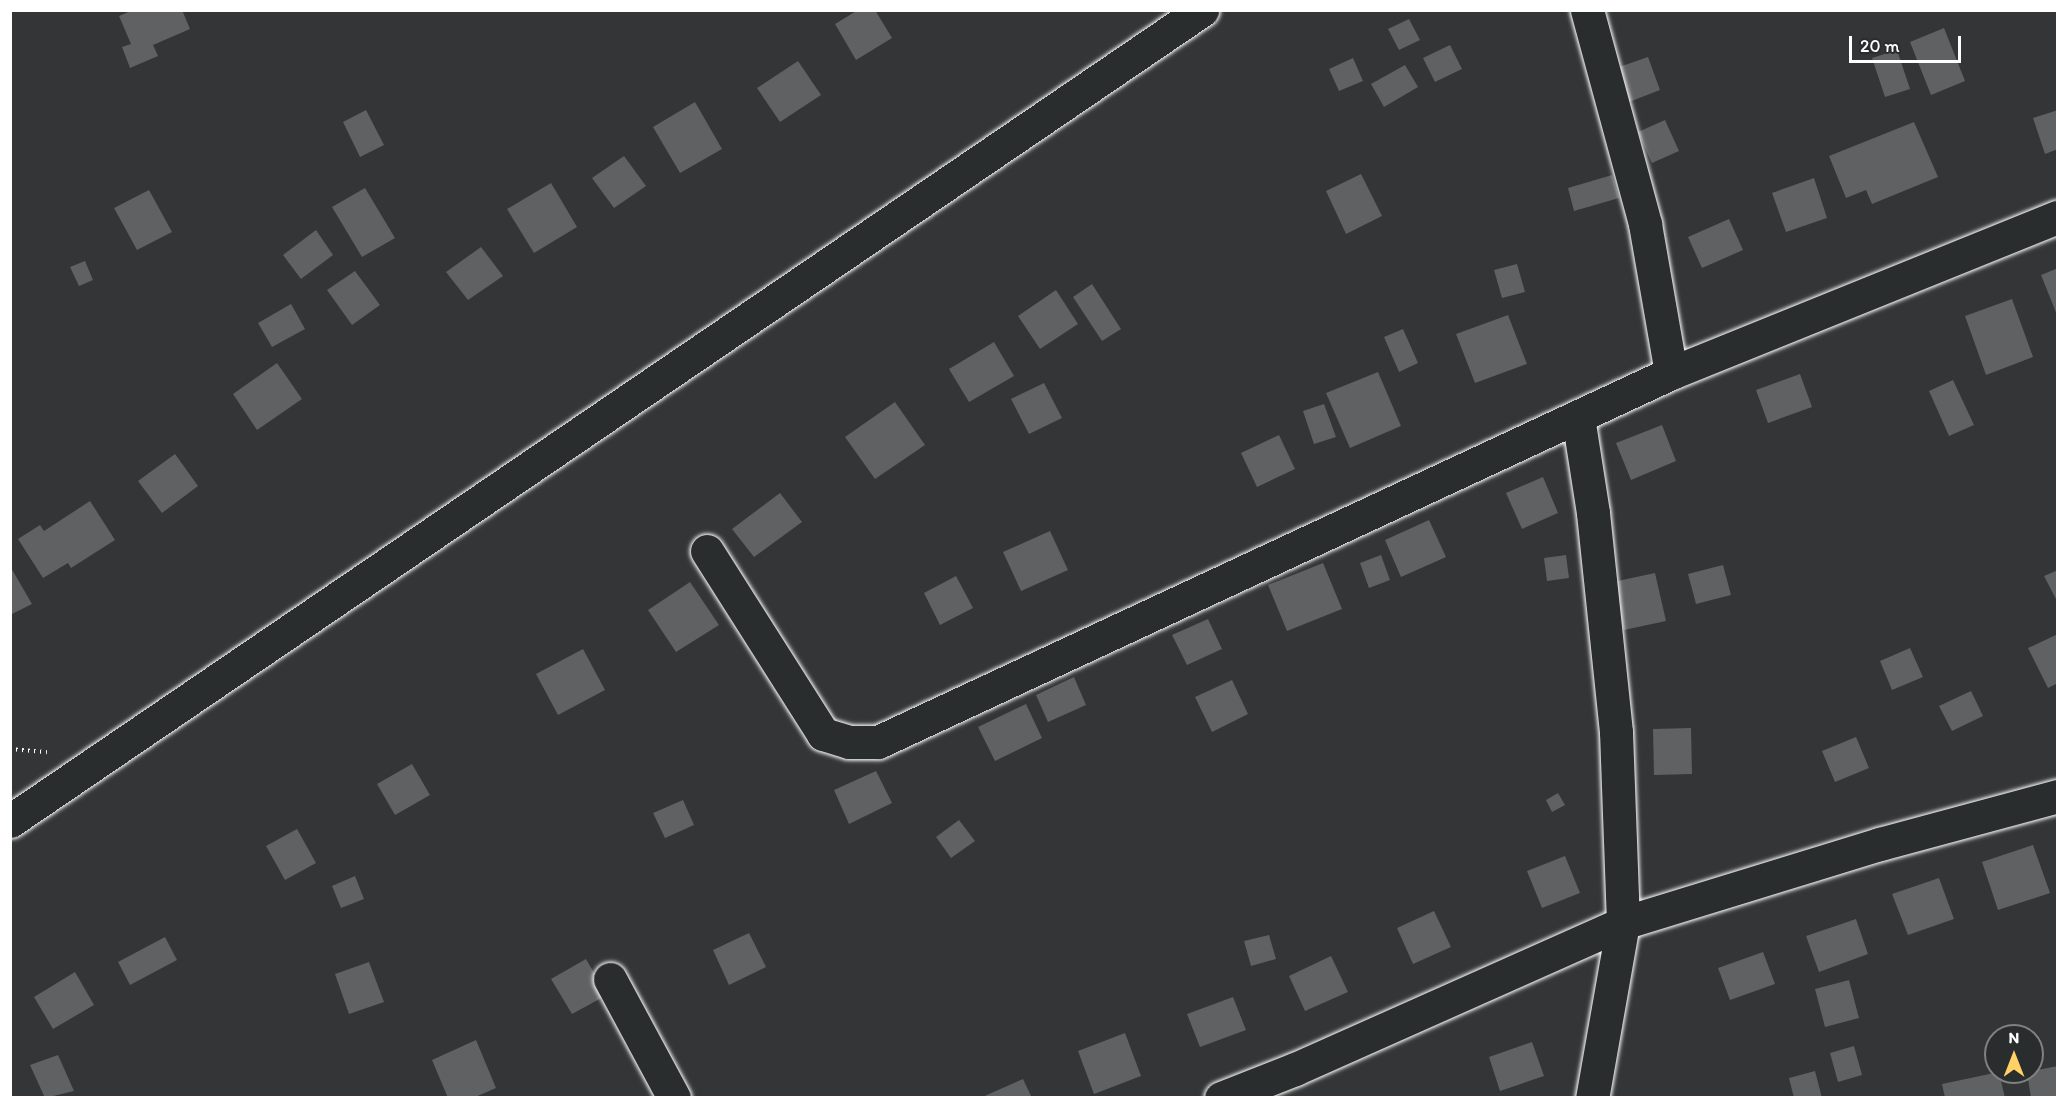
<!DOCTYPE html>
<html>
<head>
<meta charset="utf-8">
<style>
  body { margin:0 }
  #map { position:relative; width:2068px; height:1108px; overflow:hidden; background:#333536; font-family:Itim,sans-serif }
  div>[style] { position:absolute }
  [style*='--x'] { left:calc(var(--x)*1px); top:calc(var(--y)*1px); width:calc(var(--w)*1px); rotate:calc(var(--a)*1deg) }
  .building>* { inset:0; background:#5f6162 }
  .path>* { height:4px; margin-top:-2px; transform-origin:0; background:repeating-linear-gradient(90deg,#fff 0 1.5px,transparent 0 6px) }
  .roads { filter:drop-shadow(0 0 2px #fff) drop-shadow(0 0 2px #fff) }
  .minor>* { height:33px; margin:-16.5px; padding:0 16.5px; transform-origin:16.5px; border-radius:16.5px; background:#2a2d2e }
  .major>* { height:33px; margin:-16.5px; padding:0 16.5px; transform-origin:16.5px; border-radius:16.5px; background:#2a2d2e }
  span { translate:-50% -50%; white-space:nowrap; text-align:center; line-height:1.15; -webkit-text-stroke:6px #2a2d2e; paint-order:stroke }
  .frame { position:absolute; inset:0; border:12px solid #fff; pointer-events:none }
  .north { position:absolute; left:1984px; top:1024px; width:60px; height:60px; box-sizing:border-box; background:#2a2d2e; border:2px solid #7f8182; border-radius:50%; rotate:0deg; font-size:16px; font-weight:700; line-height:24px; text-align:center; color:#fff }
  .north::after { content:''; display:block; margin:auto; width:21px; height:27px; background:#ffd166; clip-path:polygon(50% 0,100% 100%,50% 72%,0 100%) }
  .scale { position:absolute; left:1849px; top:36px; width:112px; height:27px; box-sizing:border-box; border:3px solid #fff; border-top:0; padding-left:8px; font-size:18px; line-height:21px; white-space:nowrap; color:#fff; -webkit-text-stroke:4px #2a2d2e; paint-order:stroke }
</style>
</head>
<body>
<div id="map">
  <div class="building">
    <div style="clip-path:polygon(133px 10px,182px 10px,190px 29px,153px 45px,158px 56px,130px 68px,122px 47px,131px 44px,119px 16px)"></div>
    <div style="clip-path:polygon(858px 10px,875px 10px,892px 38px,856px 60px,835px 24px)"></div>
    <div style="clip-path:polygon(1409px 19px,1420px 40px,1399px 50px,1388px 29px)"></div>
    <div style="clip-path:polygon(1944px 28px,1965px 81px,1931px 95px,1910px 42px)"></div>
    <div style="clip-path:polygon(1450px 45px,1462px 69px,1435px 82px,1423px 58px)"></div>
    <div style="clip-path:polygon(1897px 50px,1910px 89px,1885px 97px,1872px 58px)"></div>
    <div style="clip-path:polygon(1648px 57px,1660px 90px,1629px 102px,1616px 68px)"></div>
    <div style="clip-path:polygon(1353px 58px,1363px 81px,1339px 91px,1329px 69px)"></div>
    <div style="clip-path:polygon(798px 61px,821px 95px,780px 122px,757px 88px)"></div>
    <div style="clip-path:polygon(1405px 65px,1418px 87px,1384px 107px,1371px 84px)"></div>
    <div style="clip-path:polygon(695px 102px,722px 149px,680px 173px,653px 127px)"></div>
    <div style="clip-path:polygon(366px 110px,384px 145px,360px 157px,343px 122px)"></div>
    <div style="clip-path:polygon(2058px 110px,2058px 149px,2045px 154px,2033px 118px)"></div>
    <div style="clip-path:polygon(1665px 120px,1679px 151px,1652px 163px,1638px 132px)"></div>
    <div style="clip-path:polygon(1914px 122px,1938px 177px,1872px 204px,1866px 190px,1846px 198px,1829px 156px)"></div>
    <div style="clip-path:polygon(624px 156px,646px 186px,614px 208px,592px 178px)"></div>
    <div style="clip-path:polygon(1361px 174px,1382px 216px,1346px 234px,1326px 191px)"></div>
    <div style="clip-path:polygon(1612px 175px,1619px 198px,1574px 211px,1568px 188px)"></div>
    <div style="clip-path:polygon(1814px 178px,1827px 218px,1786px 232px,1772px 193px)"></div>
    <div style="clip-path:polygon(551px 183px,577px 227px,534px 253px,507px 209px)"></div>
    <div style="clip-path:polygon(365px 188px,395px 238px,362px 257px,332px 207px)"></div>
    <div style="clip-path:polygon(149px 190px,172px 232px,137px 250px,114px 208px)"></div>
    <div style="clip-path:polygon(1729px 219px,1743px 250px,1702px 268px,1688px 237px)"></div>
    <div style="clip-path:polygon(316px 230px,333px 255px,301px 279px,283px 255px)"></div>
    <div style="clip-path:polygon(481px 247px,503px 276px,468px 300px,446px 272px)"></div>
    <div style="clip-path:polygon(85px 261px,93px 280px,79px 286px,70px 267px)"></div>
    <div style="clip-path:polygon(1517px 264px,1525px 292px,1502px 298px,1494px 270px)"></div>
    <div style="clip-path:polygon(2058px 268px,2058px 315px,2057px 315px,2041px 275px)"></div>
    <div style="clip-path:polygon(355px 271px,380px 305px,352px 325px,327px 290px)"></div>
    <div style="clip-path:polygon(1092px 284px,1121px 329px,1102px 341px,1073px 297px)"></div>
    <div style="clip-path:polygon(1056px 290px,1078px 324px,1040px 349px,1018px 316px)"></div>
    <div style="clip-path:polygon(2012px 299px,2033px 357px,1986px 375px,1965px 316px)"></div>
    <div style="clip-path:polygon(291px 304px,305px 329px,272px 347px,258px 323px)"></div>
    <div style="clip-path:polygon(1508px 315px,1527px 364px,1475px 383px,1456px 334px)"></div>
    <div style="clip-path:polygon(1403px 329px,1418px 363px,1399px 372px,1384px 337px)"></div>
    <div style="clip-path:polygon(994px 342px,1014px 376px,969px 402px,949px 369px)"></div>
    <div style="clip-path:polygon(277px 363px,302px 399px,257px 430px,233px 394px)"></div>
    <div style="clip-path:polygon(1378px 372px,1401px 426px,1350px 448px,1326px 393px)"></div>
    <div style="clip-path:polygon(1800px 374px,1812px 407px,1768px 423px,1756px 390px)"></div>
    <div style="clip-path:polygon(1953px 380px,1974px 425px,1949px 436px,1929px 391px)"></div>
    <div style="clip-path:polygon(1044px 383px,1062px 418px,1029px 434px,1011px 399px)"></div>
    <div style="clip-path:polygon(895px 402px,925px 445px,875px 479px,845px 437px)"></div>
    <div style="clip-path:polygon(1324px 404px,1336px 437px,1314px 444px,1303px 411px)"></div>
    <div style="clip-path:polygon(1662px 425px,1676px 461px,1631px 480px,1616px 443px)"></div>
    <div style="clip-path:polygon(1279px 435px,1295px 469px,1257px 487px,1241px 453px)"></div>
    <div style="clip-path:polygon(175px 454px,198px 486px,162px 513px,138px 481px)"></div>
    <div style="clip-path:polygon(1543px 477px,1558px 513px,1522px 529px,1506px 493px)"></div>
    <div style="clip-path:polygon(780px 493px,802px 522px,754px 557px,732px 529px)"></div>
    <div style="clip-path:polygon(90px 501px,115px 540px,71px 568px,68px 563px,43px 578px,18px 539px,40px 525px,44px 531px)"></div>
    <div style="clip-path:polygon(1429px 520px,1446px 557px,1401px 577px,1385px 540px)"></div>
    <div style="clip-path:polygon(1050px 531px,1068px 570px,1021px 591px,1003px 552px)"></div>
    <div style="clip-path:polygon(1381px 555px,1390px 580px,1369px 588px,1360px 563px)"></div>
    <div style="clip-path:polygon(1566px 555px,1569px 578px,1547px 581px,1544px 558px)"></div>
    <div style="clip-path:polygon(1323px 563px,1342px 609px,1287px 631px,1268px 585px)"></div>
    <div style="clip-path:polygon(1723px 565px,1731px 595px,1696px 604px,1688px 574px)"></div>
    <div style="clip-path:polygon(10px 566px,32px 604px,10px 615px)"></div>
    <div style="clip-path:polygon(2058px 570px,2058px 603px,2044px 576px)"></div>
    <div style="clip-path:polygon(1655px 573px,1666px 621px,1624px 630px,1613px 582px)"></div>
    <div style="clip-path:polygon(956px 576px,973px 608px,940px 625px,924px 593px)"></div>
    <div style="clip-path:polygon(690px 582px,719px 625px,676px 652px,648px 610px)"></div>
    <div style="clip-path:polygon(1208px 619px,1222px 649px,1187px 665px,1172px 635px)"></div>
    <div style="clip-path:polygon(2058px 634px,2058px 683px,2048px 688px,2028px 648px)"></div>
    <div style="clip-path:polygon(1910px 648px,1923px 677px,1892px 690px,1880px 661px)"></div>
    <div style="clip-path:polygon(583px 649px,605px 690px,558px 715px,536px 674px)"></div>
    <div style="clip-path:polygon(1074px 677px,1086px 705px,1048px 722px,1036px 695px)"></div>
    <div style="clip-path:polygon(1232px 680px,1248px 714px,1212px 732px,1195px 697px)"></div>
    <div style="clip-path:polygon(1971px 691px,1983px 716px,1952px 731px,1939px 706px)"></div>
    <div style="clip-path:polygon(1026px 704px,1042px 738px,995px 761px,978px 727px)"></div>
    <div style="clip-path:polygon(1691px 728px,1692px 774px,1654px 775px,1653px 729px)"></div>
    <div style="clip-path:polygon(1856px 737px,1869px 768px,1835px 782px,1822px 751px)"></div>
    <div style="clip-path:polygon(412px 764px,430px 795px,395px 815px,377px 784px)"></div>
    <div style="clip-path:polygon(876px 771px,892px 803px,849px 824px,834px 790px)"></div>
    <div style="clip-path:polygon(1558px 793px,1565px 805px,1552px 812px,1546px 800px)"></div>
    <div style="clip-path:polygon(683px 800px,694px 825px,665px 838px,653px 813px)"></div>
    <div style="clip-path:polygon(959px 820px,975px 841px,951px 858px,936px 837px)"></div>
    <div style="clip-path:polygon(297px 829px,316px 863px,285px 880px,266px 846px)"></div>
    <div style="clip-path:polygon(2033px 845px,2050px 893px,1998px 910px,1982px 862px)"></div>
    <div style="clip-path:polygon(1565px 856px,1580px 893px,1542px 908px,1527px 871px)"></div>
    <div style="clip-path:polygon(355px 876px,364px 899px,341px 908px,332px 886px)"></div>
    <div style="clip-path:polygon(1939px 878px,1954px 919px,1908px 935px,1892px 894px)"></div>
    <div style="clip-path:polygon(1434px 911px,1451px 947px,1413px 964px,1397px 928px)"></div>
    <div style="clip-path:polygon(1856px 919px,1868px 954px,1819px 972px,1806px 936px)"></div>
    <div style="clip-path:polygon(749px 933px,766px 967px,729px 985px,713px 950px)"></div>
    <div style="clip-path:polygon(1269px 935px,1276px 959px,1251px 966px,1244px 941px)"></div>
    <div style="clip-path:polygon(165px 937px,177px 960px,130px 985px,118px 962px)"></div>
    <div style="clip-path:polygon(1763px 952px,1775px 984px,1730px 1000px,1718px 968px)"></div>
    <div style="clip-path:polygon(1331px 956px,1348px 992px,1305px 1011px,1289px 976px)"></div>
    <div style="clip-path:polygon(586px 959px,607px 995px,572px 1014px,551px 979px)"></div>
    <div style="clip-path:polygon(369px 962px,384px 1002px,349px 1014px,335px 974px)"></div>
    <div style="clip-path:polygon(75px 972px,94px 1005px,53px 1029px,34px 997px)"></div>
    <div style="clip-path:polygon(1849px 980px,1859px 1018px,1825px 1027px,1815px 989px)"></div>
    <div style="clip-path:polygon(1233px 997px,1246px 1030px,1200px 1047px,1187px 1014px)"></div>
    <div style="clip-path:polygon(1125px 1033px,1141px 1076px,1094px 1094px,1078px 1051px)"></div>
    <div style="clip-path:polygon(476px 1040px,496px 1088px,473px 1098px,448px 1098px,432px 1060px)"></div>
    <div style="clip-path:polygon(1532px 1042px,1544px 1076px,1500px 1091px,1489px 1057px)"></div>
    <div style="clip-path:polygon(1854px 1046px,1862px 1075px,1838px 1082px,1830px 1053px)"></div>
    <div style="clip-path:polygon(58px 1055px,74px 1091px,45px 1098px,30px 1065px)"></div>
    <div style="clip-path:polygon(2058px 1066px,2058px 1098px,2031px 1098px,2027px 1072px)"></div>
    <div style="clip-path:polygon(1815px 1071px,1822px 1098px,1794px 1098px,1789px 1078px)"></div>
    <div style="clip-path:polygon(1999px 1072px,2005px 1098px,1945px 1098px,1942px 1084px)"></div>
    <div style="clip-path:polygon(1023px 1079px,1032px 1098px,980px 1098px)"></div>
  </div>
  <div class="path">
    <div style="--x:10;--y:749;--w:37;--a:5"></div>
  </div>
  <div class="roads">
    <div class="minor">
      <div style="--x:1587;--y:10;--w:222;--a:74.8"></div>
      <div style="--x:1645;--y:224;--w:151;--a:80.1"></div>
      <div style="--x:1578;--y:417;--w:97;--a:81.1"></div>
      <div style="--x:1593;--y:513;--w:220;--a:84"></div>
      <div style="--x:1616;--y:732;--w:191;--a:87.9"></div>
      <div style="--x:1623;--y:923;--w:178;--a:100"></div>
      <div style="--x:707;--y:551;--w:217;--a:57.6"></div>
      <div style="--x:823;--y:734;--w:27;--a:17"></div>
      <div style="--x:849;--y:742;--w:29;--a:0"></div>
      <div style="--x:878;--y:742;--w:875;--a:-24.95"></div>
      <div style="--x:1671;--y:373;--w:417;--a:-22"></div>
      <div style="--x:610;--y:979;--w:135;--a:61.7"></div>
      <div style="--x:1221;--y:1098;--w:79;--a:-21.4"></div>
      <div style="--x:1295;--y:1069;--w:359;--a:-24"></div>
      <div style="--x:1623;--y:923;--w:269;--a:-17.1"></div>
      <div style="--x:1880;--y:844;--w:184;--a:-15.1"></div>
    </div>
    <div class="major">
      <div style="--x:10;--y:821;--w:1442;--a:-34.23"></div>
    </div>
  </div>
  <div class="frame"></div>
  <div class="north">N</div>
  <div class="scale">20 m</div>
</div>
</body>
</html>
